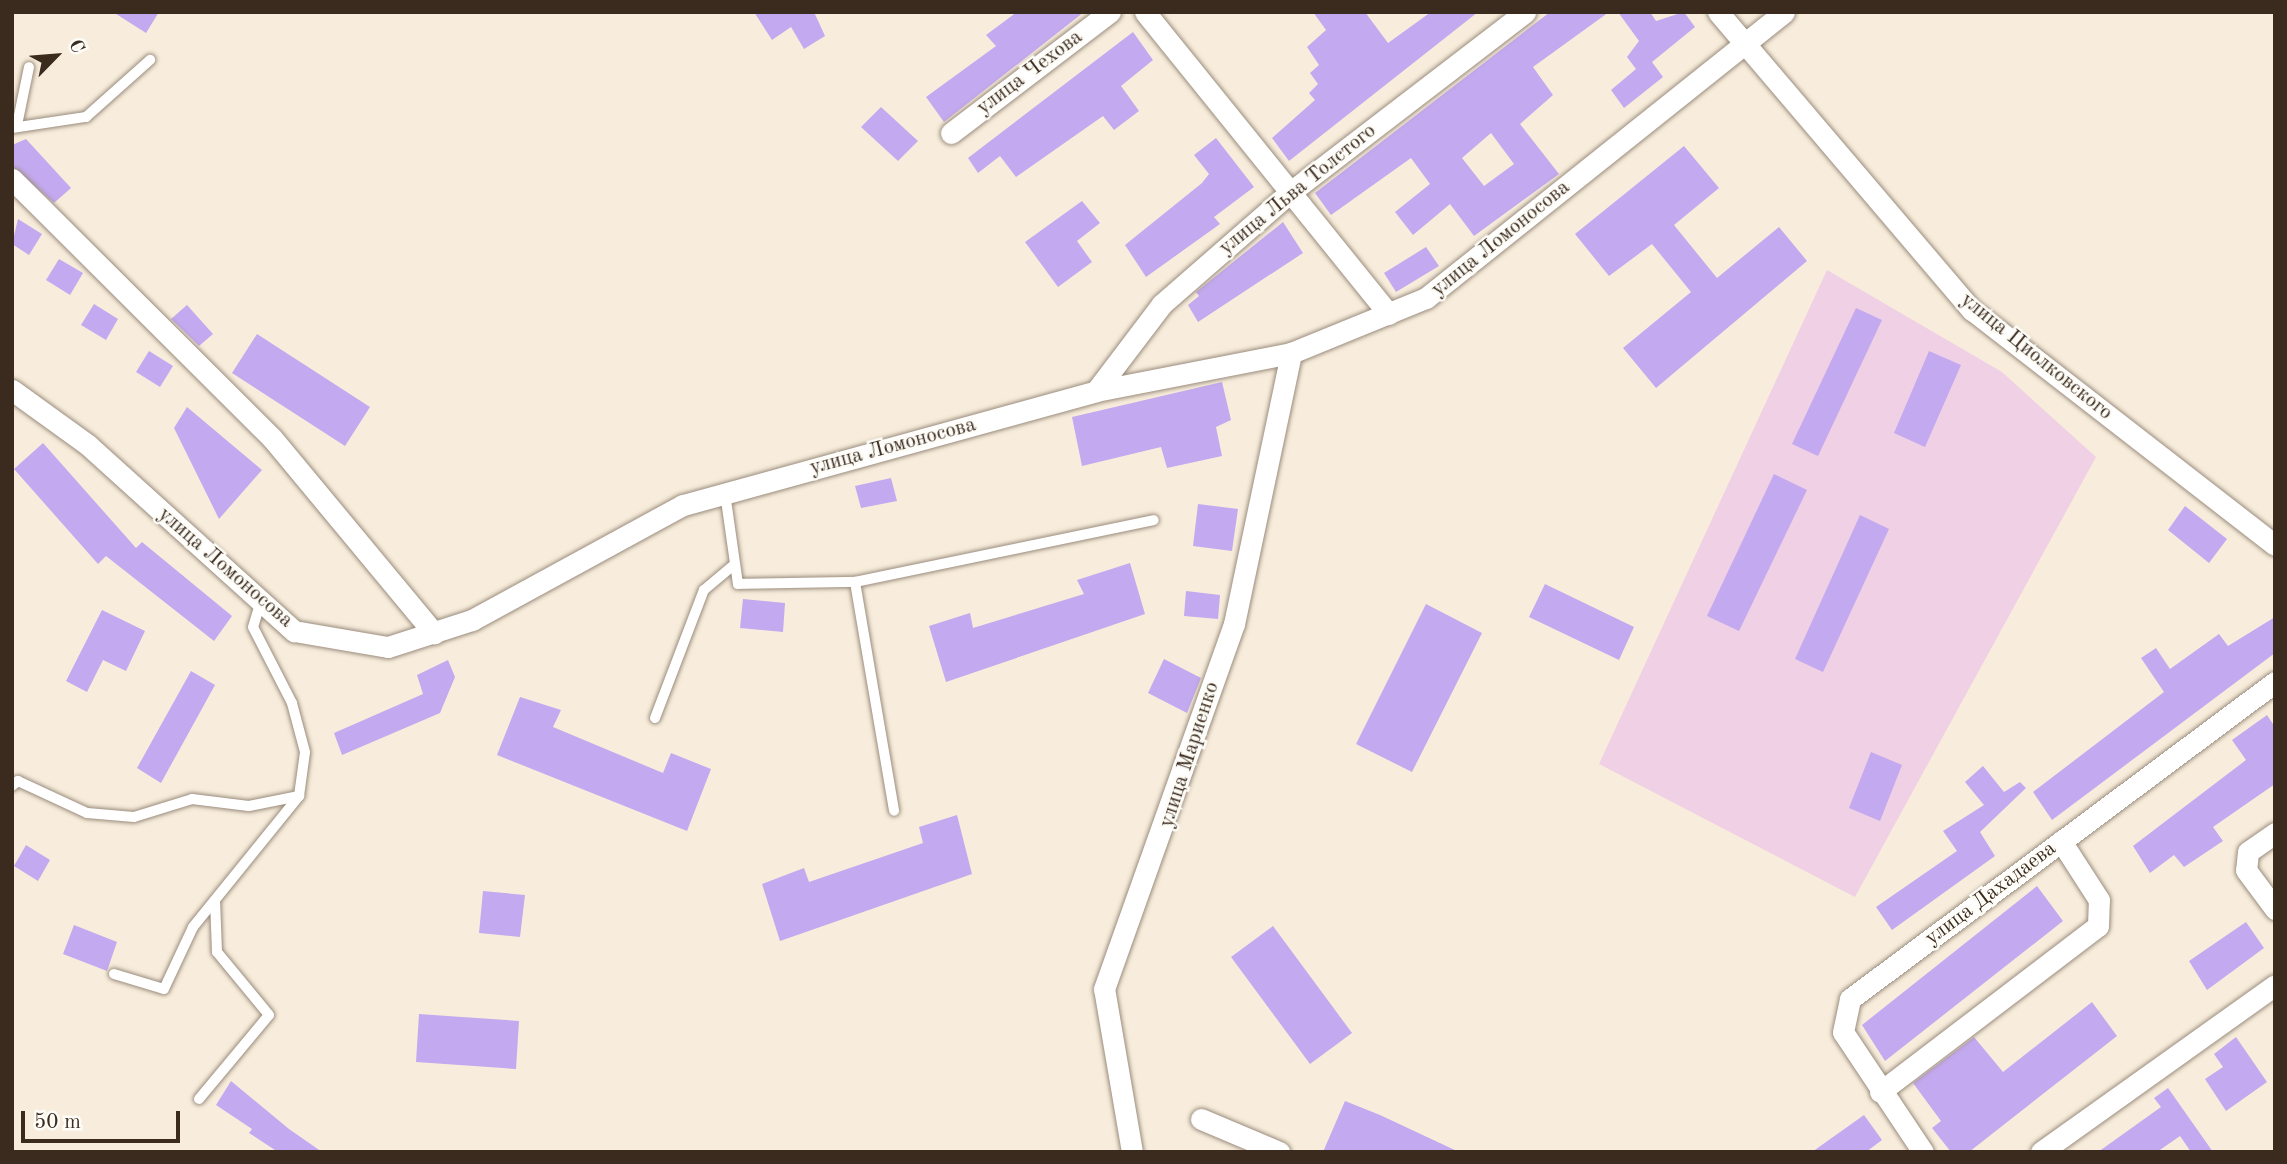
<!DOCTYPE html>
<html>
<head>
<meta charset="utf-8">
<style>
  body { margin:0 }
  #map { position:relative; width:2287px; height:1164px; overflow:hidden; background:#f8eddc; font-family:"Old Standard TT",serif }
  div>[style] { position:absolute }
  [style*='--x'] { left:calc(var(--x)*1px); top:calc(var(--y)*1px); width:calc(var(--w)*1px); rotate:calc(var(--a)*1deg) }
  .built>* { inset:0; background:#f0d0e4 }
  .building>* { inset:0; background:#c3a9ef }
  .roads { filter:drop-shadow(0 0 2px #9a8c7d) drop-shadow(0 0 2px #9a8c7d) }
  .lane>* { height:10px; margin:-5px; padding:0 5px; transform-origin:5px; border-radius:5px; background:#fff }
  .street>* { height:21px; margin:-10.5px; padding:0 10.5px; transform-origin:10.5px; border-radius:10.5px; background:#fff }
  span { translate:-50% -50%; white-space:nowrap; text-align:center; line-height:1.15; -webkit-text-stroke:5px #fdfcf7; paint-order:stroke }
  .street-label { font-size:21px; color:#3b2a1e }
  .frame { position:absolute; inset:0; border:14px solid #3b2a1e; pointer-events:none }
  .north { position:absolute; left:21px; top:21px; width:70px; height:70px; -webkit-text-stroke:5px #fdfcf7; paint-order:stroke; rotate:65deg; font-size:19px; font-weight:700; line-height:28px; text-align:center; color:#3b2a1e }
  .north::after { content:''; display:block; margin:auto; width:24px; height:32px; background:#3b2a1e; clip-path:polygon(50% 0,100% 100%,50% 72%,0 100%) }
  .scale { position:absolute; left:21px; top:1111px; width:159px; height:32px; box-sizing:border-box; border:4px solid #3b2a1e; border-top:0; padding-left:9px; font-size:21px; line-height:24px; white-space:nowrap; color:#3b2a1e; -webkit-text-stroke:5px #fdfcf7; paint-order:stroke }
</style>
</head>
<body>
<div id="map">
  <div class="built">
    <div style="clip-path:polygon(1827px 270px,2002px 372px,2096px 457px,1855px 897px,1599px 764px)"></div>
  </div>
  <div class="building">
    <div style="clip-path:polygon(113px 12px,159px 12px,146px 33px)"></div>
    <div style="clip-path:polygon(754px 12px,814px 12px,825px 36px,804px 49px,791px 27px,772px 40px)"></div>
    <div style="clip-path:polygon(1017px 12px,1084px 12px,944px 122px,926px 97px,996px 46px,986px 35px)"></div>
    <div style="clip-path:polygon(1313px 12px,1365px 12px,1388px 43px,1431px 12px,1478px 12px,1289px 161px,1272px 138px,1315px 100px,1309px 93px,1318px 84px,1310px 73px,1319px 65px,1307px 47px,1326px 30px)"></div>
    <div style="clip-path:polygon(evenodd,1550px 12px,1609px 12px,1533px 67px,1553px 95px,1520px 124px,1559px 174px,1474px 236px,1450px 204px,1413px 235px,1395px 212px,1430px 184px,1411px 158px,1331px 215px,1315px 193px,1550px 12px,1491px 133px,1514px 164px,1484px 186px,1462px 158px,1491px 133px)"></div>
    <div style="clip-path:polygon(1618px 12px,1650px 12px,1656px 21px,1684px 12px,1695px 27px,1652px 62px,1663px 77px,1624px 108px,1611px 90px,1636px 69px,1627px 57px,1639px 41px)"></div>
    <div style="clip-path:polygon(1133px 32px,1153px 60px,1121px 86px,1139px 111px,1114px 130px,1103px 116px,1016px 177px,1000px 156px,978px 173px,968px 158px)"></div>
    <div style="clip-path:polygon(881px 107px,918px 141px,898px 161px,861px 127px)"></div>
    <div style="clip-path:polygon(1216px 138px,1254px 187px,1214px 217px,1220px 224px,1146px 277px,1125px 245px,1202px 183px,1209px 174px,1194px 155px)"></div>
    <div style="clip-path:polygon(26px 139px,71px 188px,54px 203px,12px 166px,12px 145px)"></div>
    <div style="clip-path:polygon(1684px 146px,1719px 188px,1674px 225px,1717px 278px,1779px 227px,1807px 261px,1656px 388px,1623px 348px,1691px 292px,1652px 244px,1609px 276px,1575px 234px)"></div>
    <div style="clip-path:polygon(1082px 201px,1100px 223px,1077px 241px,1092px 262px,1058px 287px,1025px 242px)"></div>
    <div style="clip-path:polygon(18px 219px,42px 234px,29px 255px,12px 244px)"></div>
    <div style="clip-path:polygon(1283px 222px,1303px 253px,1198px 322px,1188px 305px,1199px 296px,1196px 292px)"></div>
    <div style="clip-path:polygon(1426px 247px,1439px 266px,1396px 292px,1384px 273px)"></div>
    <div style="clip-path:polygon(59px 259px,83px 273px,70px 295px,46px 280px)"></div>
    <div style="clip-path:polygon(94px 304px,118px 319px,106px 340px,81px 325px)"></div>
    <div style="clip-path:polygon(187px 305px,213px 334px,199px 346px,171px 319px)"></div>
    <div style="clip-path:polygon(1856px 308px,1882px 320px,1818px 456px,1792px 444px)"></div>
    <div style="clip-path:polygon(257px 334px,370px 407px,345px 446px,232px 373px)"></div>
    <div style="clip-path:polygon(149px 351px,173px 366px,160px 387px,136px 372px)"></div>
    <div style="clip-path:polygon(1929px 351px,1961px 365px,1925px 447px,1894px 433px)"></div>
    <div style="clip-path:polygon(1222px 382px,1231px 420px,1216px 427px,1222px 456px,1167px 468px,1161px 447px,1082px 466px,1072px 417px)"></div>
    <div style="clip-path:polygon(187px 407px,262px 470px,219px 519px,174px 428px)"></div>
    <div style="clip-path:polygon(43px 443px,136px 548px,142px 542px,232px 616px,214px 641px,106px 556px,98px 564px,14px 469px)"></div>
    <div style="clip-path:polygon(1774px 474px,1807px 490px,1739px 631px,1707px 616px)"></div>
    <div style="clip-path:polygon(891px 478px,897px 501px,861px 508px,855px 486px)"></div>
    <div style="clip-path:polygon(1198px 504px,1238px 509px,1232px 551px,1193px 546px)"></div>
    <div style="clip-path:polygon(2185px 506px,2227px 539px,2209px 563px,2168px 530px)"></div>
    <div style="clip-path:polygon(1860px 515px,1889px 529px,1823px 672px,1795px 659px)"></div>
    <div style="clip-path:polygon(1130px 563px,1145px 614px,946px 682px,929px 626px,970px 613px,973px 628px,1084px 594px,1077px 580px)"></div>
    <div style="clip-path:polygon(1545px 584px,1634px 627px,1619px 660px,1529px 617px)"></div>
    <div style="clip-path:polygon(1186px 591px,1220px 595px,1218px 619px,1184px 616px)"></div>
    <div style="clip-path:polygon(743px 599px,785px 603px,783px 632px,740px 628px)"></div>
    <div style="clip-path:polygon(1426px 604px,1482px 633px,1412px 772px,1356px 744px)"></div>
    <div style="clip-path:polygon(102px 610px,145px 631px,126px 671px,103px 660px,87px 692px,66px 681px)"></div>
    <div style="clip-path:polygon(2275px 617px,2275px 653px,2052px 820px,2033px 792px,2164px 692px,2141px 658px,2156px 648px,2170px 669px,2219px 634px,2228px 646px)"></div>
    <div style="clip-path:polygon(1164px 659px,1201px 678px,1187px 713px,1148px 693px)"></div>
    <div style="clip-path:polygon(448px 660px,455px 677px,440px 713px,342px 755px,334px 733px,423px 694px,417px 675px)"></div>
    <div style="clip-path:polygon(191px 671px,215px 685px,161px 783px,137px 768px)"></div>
    <div style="clip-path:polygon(520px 697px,561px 710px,553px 727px,663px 773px,671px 753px,711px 769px,687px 831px,497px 755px)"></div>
    <div style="clip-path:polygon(2267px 715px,2275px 727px,2275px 784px,2213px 827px,2223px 841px,2184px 867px,2174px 855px,2150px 873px,2133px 846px,2246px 760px,2232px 740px)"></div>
    <div style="clip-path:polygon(1871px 752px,1902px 765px,1880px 821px,1849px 808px)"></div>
    <div style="clip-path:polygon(1983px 766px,2004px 792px,2020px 782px,2026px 788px,1980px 832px,1995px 856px,1892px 930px,1876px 907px,1957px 851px,1943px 831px,1984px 805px,1965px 782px)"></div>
    <div style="clip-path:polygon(957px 815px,972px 874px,780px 941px,762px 884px,804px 868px,809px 882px,923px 843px,919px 827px)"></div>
    <div style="clip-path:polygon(26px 845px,50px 860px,38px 881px,14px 866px)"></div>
    <div style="clip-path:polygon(2037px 886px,2063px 921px,1885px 1061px,1862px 1025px)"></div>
    <div style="clip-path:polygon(483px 891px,525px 895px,520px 937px,479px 933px)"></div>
    <div style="clip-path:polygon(2246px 922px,2264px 948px,2207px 990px,2189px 961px)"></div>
    <div style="clip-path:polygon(74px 925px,117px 942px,107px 971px,63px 954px)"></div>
    <div style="clip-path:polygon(1273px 926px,1352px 1033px,1310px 1064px,1231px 957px)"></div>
    <div style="clip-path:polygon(2092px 1002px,2117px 1036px,1969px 1152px,1951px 1152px,1932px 1128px,1941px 1121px,1913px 1083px,1974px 1037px,2003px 1072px)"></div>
    <div style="clip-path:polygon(419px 1014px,519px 1021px,516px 1069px,416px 1062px)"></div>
    <div style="clip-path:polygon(2236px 1037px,2267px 1082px,2226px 1111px,2205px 1079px,2223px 1067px,2214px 1054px)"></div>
    <div style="clip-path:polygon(231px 1081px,289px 1129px,322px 1152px,278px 1152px,249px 1133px,252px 1129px,216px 1105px)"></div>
    <div style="clip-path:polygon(2168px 1088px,2213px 1152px,2191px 1152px,2180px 1136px,2157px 1152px,2098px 1152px,2161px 1107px,2154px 1098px)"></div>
    <div style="clip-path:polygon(1345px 1101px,1380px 1115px,1459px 1152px,1323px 1152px)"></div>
    <div style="clip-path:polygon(1864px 1115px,1882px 1140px,1866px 1152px,1812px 1152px)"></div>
  </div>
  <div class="roads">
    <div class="lane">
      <div style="--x:17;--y:125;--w:59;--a:-78.3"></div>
      <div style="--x:12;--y:128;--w:75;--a:-8.5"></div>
      <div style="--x:86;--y:117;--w:86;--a:-41.7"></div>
      <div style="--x:725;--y:493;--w:92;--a:81.9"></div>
      <div style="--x:738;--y:584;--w:117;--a:-1"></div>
      <div style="--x:855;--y:582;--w:232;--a:80.3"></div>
      <div style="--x:855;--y:582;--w:305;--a:-11.7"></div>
      <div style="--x:655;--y:718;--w:137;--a:-69.1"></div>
      <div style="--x:704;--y:590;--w:40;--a:-40"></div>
      <div style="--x:12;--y:786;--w:8;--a:-40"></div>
      <div style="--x:18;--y:781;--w:76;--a:24.9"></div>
      <div style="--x:87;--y:813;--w:47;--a:4.9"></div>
      <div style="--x:134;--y:817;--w:61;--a:-17.2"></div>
      <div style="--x:192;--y:799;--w:57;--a:7"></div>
      <div style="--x:249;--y:806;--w:51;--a:-11.3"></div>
      <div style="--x:114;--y:974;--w:52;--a:16.7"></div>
      <div style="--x:164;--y:989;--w:68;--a:-64.9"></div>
      <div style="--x:193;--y:927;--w:169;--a:-51"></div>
      <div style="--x:299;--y:796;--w:44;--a:-82.2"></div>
      <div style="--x:305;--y:752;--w:51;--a:-104.9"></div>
      <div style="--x:292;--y:703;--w:85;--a:-117.2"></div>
      <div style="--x:253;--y:627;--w:27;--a:-73"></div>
      <div style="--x:199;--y:1099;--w:109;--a:-50.2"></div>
      <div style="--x:269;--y:1015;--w:82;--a:-129.5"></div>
      <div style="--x:217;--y:952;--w:52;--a:-92.2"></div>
    </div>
    <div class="street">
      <div style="--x:1145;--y:12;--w:388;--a:51.1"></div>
      <div style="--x:1718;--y:12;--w:392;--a:49.6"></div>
      <div style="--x:1972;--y:310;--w:383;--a:37.8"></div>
      <div style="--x:951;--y:133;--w:200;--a:-37.3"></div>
      <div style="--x:12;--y:179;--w:367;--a:44.9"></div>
      <div style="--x:272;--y:438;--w:254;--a:50.3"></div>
      <div style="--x:12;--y:390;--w:94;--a:35.9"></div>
      <div style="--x:88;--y:445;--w:278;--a:42.1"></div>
      <div style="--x:294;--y:631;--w:95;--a:9.7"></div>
      <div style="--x:388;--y:647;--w:88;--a:-17.8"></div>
      <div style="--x:472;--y:620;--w:240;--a:-28.6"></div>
      <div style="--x:683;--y:505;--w:428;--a:-15.4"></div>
      <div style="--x:1096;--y:391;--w:199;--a:-11"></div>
      <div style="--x:1291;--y:353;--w:146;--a:-22.2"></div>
      <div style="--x:1426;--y:298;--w:458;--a:-38.6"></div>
      <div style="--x:1096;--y:391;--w:109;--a:-52.8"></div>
      <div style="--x:1162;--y:304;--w:167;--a:-41.1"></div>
      <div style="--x:1288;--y:194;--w:299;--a:-37.5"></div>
      <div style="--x:2275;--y:833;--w:33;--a:145"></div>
      <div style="--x:2248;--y:852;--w:18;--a:96"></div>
      <div style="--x:2246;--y:870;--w:49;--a:53.4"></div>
      <div style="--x:1880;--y:1092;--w:274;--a:-37.3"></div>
      <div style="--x:2098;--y:926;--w:26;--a:-88"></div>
      <div style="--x:2099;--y:900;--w:70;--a:-122.8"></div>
      <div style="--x:1201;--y:1119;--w:85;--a:22.9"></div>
      <div style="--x:1132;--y:1152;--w:165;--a:-99.7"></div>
      <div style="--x:1104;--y:989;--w:387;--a:-70.4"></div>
      <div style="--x:1234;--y:624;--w:277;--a:-78.1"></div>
      <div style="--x:1923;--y:1152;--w:144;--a:-123.7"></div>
      <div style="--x:1843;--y:1032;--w:34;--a:-78"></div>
      <div style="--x:1850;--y:999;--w:530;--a:-36.72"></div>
      <div style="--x:2041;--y:1152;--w:287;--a:-35.5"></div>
    </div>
  </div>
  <div class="street-label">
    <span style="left:1030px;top:73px;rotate:-37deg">улица Чехова</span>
    <span style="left:1298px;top:190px;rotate:-39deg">улица Льва Толстого</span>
    <span style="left:1501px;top:239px;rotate:-39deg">улица Ломоносова</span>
    <span style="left:2036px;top:357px;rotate:39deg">улица Циолковского</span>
    <span style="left:893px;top:447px;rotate:-15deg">улица Ломоносова</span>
    <span style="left:225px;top:568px;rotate:41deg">улица Ломоносова</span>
    <span style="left:1190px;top:755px;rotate:-72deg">улица Мариенко</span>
    <span style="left:1991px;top:894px;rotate:-37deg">улица Дахадаева</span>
  </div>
  <div class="frame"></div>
  <div class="north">С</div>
  <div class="scale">50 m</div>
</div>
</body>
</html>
